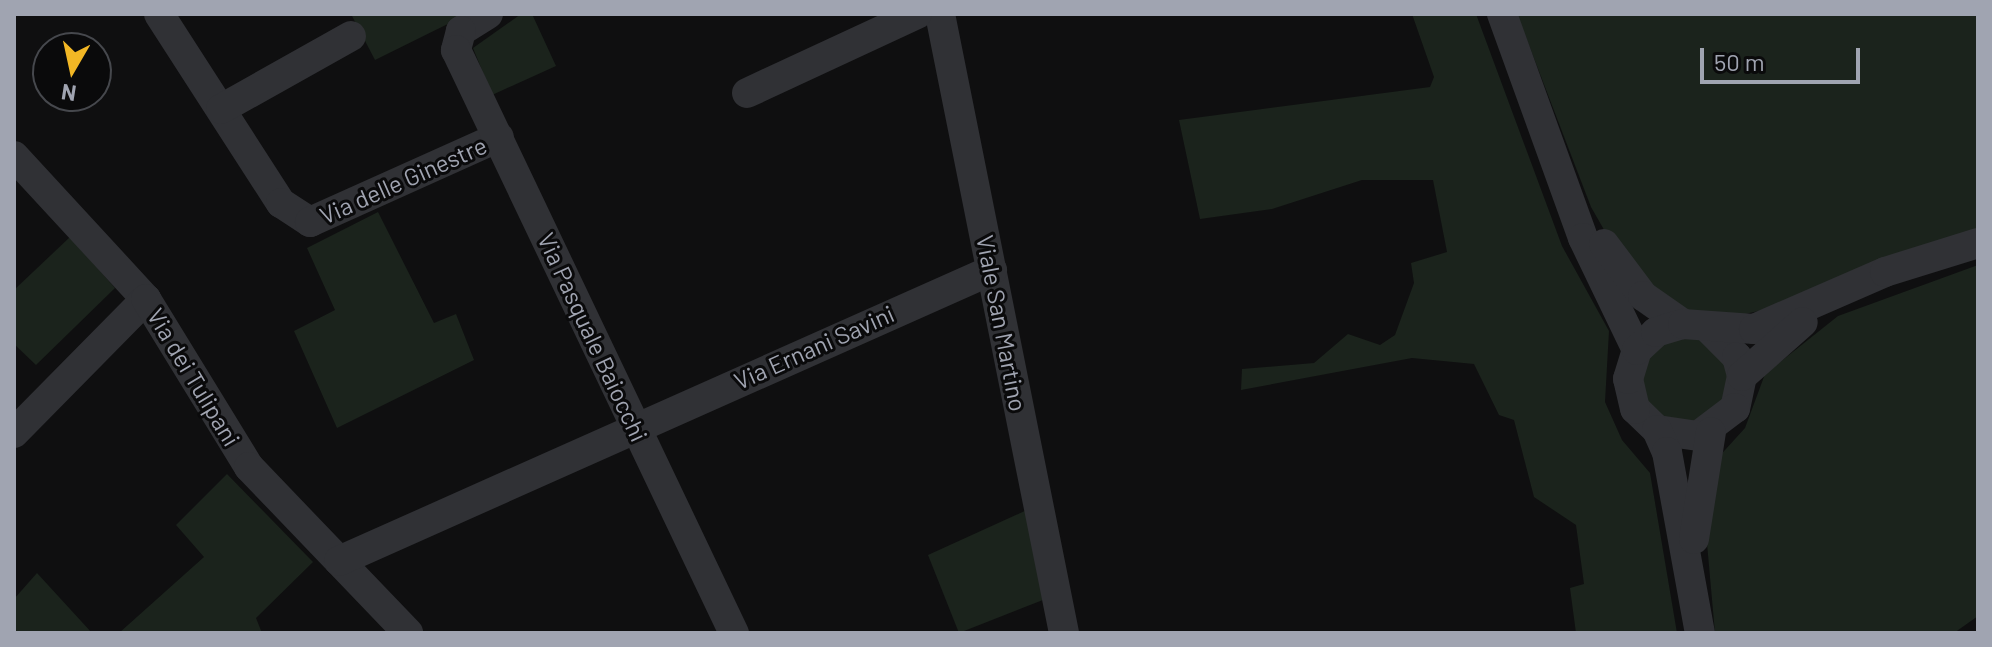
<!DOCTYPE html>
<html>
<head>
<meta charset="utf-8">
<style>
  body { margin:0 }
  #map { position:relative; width:1992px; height:647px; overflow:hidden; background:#0f0f10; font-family:Barlow,sans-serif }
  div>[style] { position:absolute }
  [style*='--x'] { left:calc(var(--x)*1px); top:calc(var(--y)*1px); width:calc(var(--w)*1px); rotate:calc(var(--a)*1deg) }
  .green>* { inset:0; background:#1b231c }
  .minor>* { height:30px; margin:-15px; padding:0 15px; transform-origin:15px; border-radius:15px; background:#303135 }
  span { translate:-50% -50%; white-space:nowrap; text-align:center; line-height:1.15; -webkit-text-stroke:6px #0a0a0b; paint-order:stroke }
  .street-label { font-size:24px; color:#a0a4b1 }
  .frame { position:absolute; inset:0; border:16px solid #a0a4b1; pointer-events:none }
  .north { position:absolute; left:32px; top:32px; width:80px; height:80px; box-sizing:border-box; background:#0a0a0b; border:2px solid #46484d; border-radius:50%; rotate:189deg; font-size:22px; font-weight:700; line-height:32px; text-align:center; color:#a0a4b1 }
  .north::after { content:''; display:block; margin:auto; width:28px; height:36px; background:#f2b725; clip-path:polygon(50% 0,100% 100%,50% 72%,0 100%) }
  .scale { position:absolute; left:1700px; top:48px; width:160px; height:36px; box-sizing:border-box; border:4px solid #a0a4b1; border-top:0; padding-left:10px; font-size:24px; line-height:28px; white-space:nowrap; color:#a0a4b1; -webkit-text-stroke:6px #0a0a0b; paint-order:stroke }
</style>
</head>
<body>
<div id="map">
  <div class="green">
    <div style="clip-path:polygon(351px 14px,468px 14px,375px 60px)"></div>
    <div style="clip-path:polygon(521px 14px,532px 14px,556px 66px,492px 95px,473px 48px)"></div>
    <div style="clip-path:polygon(1412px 14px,1476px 14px,1562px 246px,1609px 331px,1605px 402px,1622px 440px,1650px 473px,1677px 633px,1576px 633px,1570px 588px,1584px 584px,1576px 525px,1534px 497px,1514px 420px,1499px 415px,1474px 364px,1412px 358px,1241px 390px,1242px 369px,1314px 363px,1348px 334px,1380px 345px,1395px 335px,1414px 283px,1411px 263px,1447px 252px,1433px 180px,1362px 180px,1272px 209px,1200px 219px,1179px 120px,1430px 87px,1434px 77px)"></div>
    <div style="clip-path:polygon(1517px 14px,1978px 14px,1978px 229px,1763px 310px,1732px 317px,1676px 309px,1611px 242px,1591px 207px)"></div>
    <div style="clip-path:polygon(378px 212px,434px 323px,456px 314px,474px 360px,337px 428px,294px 331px,335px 310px,307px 248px)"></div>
    <div style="clip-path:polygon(70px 237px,115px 288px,36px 365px,14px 344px,14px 290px)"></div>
    <div style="clip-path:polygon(1978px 265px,1978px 616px,1954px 633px,1715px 633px,1705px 521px,1715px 461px,1745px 428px,1765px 374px,1838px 316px)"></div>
    <div style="clip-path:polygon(1699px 337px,1728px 366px,1727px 398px,1685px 427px,1648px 409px,1640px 368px,1667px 338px)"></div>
    <div style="clip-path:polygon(227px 474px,313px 562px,256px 618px,262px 633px,119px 633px,204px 557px,176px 525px)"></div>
    <div style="clip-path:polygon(1029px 509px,1048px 598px,959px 633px,928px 555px)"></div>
    <div style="clip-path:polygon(37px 573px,92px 633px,14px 633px,14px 599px)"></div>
  </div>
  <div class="minor">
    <div style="--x:159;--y:14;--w:225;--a:57.2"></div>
    <div style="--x:281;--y:203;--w:35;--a:33"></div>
    <div style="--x:310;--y:222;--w:207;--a:-24.2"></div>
    <div style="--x:488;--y:14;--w:32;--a:148"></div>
    <div style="--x:461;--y:31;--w:20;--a:105"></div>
    <div style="--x:456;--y:50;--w:646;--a:64.51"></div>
    <div style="--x:940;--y:14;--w:631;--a:78.67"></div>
    <div style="--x:1502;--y:14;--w:238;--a:70.1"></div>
    <div style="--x:1583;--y:238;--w:124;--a:64.3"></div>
    <div style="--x:747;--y:93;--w:187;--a:-24.9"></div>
    <div style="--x:221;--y:109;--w:149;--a:-29.3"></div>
    <div style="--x:14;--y:156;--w:195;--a:47.3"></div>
    <div style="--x:146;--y:299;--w:188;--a:134.6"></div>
    <div style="--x:1604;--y:244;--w:65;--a:53.1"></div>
    <div style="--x:1643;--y:296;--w:49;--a:35"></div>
    <div style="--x:146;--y:299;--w:197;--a:58.5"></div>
    <div style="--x:249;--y:467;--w:230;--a:46.2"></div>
    <div style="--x:1710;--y:330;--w:38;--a:45"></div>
    <div style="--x:1737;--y:357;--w:20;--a:75"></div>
    <div style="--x:1742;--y:376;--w:33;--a:102"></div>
    <div style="--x:1735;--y:408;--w:46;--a:142.9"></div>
    <div style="--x:1698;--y:436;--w:41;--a:-171.7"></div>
    <div style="--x:1657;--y:430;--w:30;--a:-136"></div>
    <div style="--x:1635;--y:409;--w:31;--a:-103"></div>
    <div style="--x:1628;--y:379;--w:30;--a:-73"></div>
    <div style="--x:1637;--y:350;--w:26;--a:-43"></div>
    <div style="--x:1656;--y:332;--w:28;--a:-17"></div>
    <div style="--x:1683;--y:324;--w:71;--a:4"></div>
    <div style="--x:1754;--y:329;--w:143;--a:-23.5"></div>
    <div style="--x:1885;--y:272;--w:97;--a:-17.3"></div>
    <div style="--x:1742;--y:376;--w:81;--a:-41.5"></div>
    <div style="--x:1657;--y:430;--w:24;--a:66"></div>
    <div style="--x:1667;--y:452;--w:184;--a:79.7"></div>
    <div style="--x:1694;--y:539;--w:108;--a:-81"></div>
    <div style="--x:339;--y:561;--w:715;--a:-24.02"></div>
  </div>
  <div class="street-label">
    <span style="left:403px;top:180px;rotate:-24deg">Via delle Ginestre</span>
    <span style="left:1002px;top:323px;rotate:79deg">Viale San Martino</span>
    <span style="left:593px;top:337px;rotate:65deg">Via Pasquale Baiocchi</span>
    <span style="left:814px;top:347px;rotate:-24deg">Via Ernani Savini</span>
    <span style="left:194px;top:377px;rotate:59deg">Via dei Tulipani</span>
  </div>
  <div class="frame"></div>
  <div class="north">N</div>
  <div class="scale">50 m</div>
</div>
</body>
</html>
